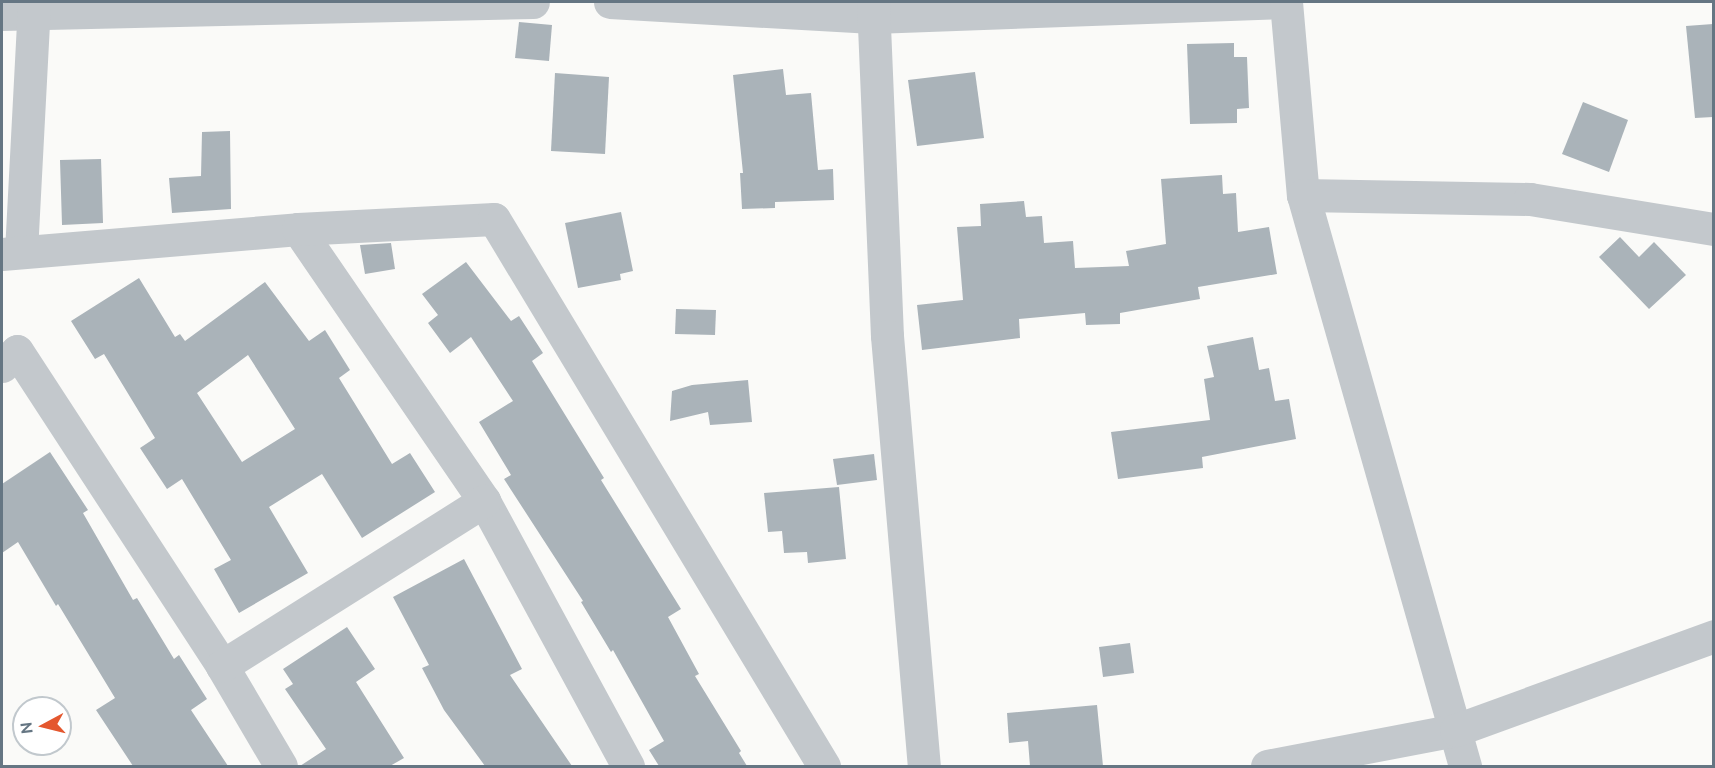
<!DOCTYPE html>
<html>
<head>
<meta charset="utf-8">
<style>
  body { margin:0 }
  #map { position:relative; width:1715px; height:768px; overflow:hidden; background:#fafaf8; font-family:Ubuntu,sans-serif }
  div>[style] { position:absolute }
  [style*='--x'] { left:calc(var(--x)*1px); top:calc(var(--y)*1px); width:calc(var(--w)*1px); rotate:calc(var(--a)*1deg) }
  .building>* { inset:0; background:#aab3b9 }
  .minor>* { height:33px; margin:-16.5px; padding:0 16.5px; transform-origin:16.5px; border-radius:16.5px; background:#c3c8cc }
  span { translate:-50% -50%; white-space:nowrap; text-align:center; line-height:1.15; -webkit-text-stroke:6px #fff; paint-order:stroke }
  .frame { position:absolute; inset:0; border:3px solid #657683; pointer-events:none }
  .north { position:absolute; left:12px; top:696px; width:60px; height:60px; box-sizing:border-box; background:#fff; border:2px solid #c1c8cd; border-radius:50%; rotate:263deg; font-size:16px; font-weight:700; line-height:24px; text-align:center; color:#657683 }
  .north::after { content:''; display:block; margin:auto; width:21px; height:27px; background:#e4572e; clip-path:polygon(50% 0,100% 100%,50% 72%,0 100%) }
</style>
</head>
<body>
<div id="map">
  <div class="building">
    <div style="clip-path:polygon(519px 22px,552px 25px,549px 61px,515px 58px)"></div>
    <div style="clip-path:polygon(1713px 24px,1713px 117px,1695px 118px,1686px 26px)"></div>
    <div style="clip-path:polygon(1234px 43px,1234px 57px,1247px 57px,1249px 108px,1237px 109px,1237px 123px,1190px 124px,1187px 44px)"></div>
    <div style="clip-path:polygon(783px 69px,786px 95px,811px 93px,818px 170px,833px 169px,834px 200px,775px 202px,775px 208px,742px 209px,740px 173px,743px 173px,733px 75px)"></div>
    <div style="clip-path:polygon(975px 72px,984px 138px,917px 146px,908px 80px)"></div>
    <div style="clip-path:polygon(555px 73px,609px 77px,605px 154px,551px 151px)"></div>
    <div style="clip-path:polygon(1583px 102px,1628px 120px,1609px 172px,1562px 154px)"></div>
    <div style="clip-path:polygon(230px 131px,231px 209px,172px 213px,169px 178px,201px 176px,202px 132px)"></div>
    <div style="clip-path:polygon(101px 159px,103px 223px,62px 225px,60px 160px)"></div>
    <div style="clip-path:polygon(1222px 175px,1223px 194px,1236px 193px,1238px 232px,1269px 227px,1277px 274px,1198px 287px,1200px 299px,1120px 313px,1120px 324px,1086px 325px,1085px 313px,1019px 319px,1020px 338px,922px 350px,917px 305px,963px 300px,957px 227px,981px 226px,980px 204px,1024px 201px,1026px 217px,1042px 216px,1044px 243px,1073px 241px,1075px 268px,1129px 266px,1126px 251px,1166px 244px,1161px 179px)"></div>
    <div style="clip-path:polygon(621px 212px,633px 271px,620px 274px,621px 280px,578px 288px,565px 223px)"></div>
    <div style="clip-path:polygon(1620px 237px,1639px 257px,1654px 242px,1686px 275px,1649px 309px,1599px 257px)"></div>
    <div style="clip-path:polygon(391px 243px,395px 269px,365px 274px,360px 245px)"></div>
    <div style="clip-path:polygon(466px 262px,511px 321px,519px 316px,543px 353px,532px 361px,604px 478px,601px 480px,681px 609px,668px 617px,699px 674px,695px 676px,741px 751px,739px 753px,747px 766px,659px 766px,649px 750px,664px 741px,613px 650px,611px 652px,581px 602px,583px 601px,504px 479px,511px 475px,479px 422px,513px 401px,471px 337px,450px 353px,428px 323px,438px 315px,422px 294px)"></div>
    <div style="clip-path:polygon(evenodd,139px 278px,175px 337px,180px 334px,185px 341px,265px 282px,309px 341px,325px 330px,350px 370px,339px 378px,392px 464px,410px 453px,435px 492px,362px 538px,322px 474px,269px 507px,308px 573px,239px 613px,214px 569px,231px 560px,182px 479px,167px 489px,140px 448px,155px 438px,104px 354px,95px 359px,71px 321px,139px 278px,248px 355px,295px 429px,242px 462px,197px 393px,248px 355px)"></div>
    <div style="clip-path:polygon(676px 309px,716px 310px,715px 335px,675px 334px)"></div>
    <div style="clip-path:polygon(1253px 337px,1259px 370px,1269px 368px,1275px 401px,1289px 399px,1296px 439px,1202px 457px,1203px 468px,1118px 479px,1111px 432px,1210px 420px,1204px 379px,1214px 377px,1207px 346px)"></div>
    <div style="clip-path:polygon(748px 380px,752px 422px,710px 425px,708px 412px,670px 421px,672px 391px,692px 385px)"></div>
    <div style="clip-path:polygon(50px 452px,88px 510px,83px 513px,133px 600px,137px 598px,174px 659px,179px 655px,207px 699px,191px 710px,228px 766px,133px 766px,96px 710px,115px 698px,58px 604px,56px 606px,18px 542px,2px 553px,2px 484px)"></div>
    <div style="clip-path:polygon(874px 454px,877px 480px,837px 485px,833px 459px)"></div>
    <div style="clip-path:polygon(839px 487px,846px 559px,808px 563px,807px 552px,784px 553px,782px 531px,768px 532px,764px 493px)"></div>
    <div style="clip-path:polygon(464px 559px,522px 669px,510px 675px,572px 766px,485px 766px,444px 710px,422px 668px,429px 665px,393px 597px)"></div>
    <div style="clip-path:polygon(347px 627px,375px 669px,356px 682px,404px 758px,390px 766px,300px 766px,326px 749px,285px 689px,293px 684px,283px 669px)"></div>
    <div style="clip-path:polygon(1130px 643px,1134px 673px,1103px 677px,1099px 647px)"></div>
    <div style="clip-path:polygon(1097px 705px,1103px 766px,1030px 766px,1028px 741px,1009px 743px,1007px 713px)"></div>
  </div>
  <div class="minor">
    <div style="--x:610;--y:2;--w:263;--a:3.3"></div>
    <div style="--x:873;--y:17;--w:413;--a:-2.1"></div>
    <div style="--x:873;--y:2;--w:334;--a:87.6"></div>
    <div style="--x:887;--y:336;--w:432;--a:85.1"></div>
    <div style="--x:1286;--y:2;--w:194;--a:85"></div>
    <div style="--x:1303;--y:195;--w:594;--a:74.16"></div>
    <div style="--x:2;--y:14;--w:531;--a:-1.29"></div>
    <div style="--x:1303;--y:195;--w:227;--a:1"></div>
    <div style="--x:1530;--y:199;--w:186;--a:9.3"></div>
    <div style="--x:298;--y:229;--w:330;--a:55.6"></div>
    <div style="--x:484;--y:501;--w:302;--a:61.5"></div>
    <div style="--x:21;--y:252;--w:250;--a:-87"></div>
    <div style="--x:2;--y:254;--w:297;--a:-4.8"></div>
    <div style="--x:298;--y:229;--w:196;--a:-2.9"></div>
    <div style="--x:494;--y:219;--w:639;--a:58.9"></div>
    <div style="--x:2;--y:366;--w:21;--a:-45"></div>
    <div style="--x:17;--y:351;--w:376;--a:56.9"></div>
    <div style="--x:222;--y:666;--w:116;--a:59.5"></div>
    <div style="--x:222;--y:666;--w:310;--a:-32.2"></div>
    <div style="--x:1267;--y:766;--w:192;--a:-10.8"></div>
    <div style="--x:1456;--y:730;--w:275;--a:-20"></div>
  </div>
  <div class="frame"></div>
  <div class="north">N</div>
</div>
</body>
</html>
